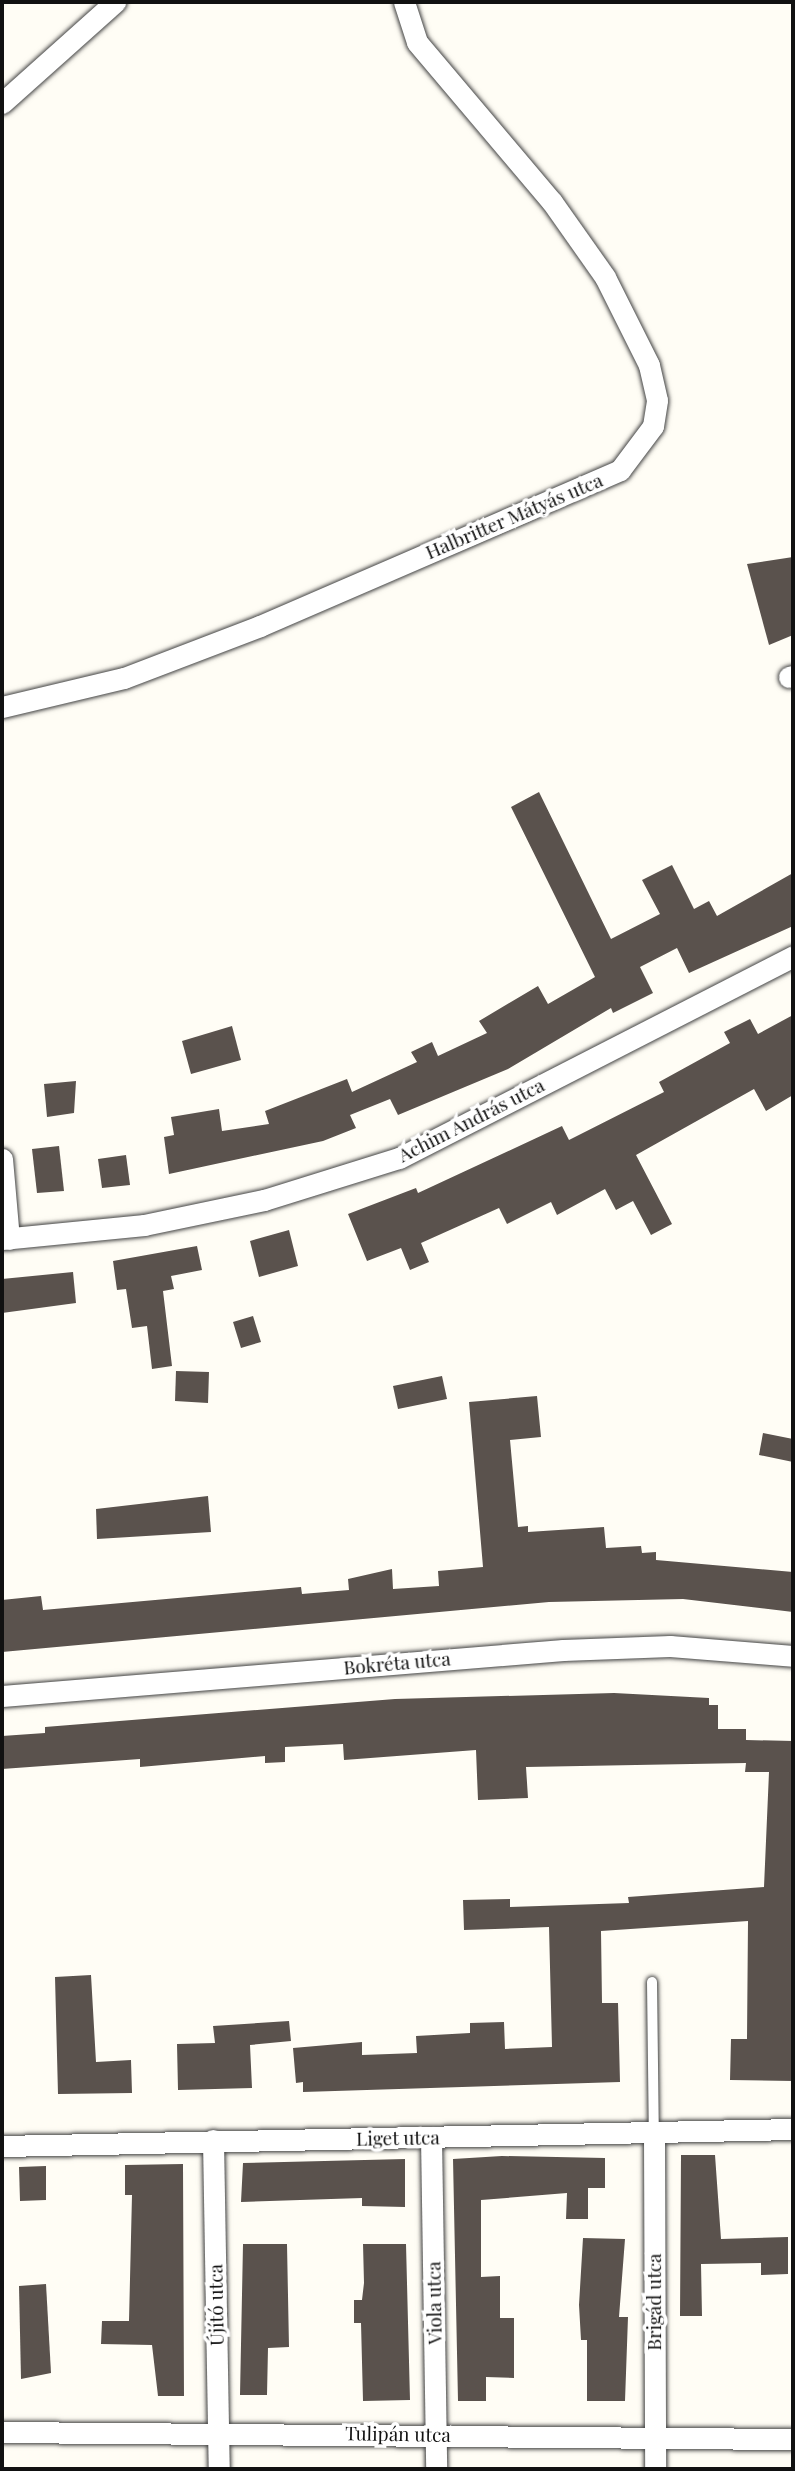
<!DOCTYPE html>
<html>
<head>
<meta charset="utf-8">
<style>
  body { margin:0 }
  #map { position:relative; width:795px; height:2471px; overflow:hidden; background:#fffdf5; font-family:"Playfair Display",serif }
  div>[style] { position:absolute }
  [style*='--x'] { left:calc(var(--x)*1px); top:calc(var(--y)*1px); width:calc(var(--w)*1px); rotate:calc(var(--a)*1deg) }
  .building>* { inset:0; background:#5a524d }
  .roads { filter:drop-shadow(0 0 2px #444) drop-shadow(0 0 2px #444) }
  .lane>* { height:10px; margin:-5px; padding:0 5px; transform-origin:5px; border-radius:5px; background:#fff }
  .street>* { height:21px; margin:-10.5px; padding:0 10.5px; transform-origin:10.5px; border-radius:10.5px; background:#fff }
  span { translate:-50% -50%; white-space:nowrap; text-align:center; line-height:1.15; -webkit-text-stroke:7px #fff; paint-order:stroke }
  .street-label { font-size:19px; color:#111 }
  .frame { position:absolute; inset:0; border:4px solid #111; pointer-events:none }
</style>
</head>
<body>
<div id="map">
  <div class="building">
    <div style="clip-path:polygon(793px 557px,793px 635px,769px 645px,747px 564px)"></div>
    <div style="clip-path:polygon(539px 792px,611px 939px,660px 914px,642px 880px,672px 865px,694px 909px,709px 901px,717px 916px,793px 873px,793px 926px,689px 973px,677px 948px,640px 967px,653px 993px,613px 1013px,611px 1008px,508px 1069px,398px 1115px,390px 1099px,350px 1115px,356px 1128px,323px 1141px,169px 1174px,164px 1137px,174px 1135px,171px 1117px,219px 1109px,222px 1131px,269px 1124px,265px 1111px,347px 1079px,352px 1092px,417px 1062px,411px 1052px,432px 1042px,438px 1056px,487px 1033px,479px 1021px,538px 986px,548px 1004px,595px 977px,511px 807px)"></div>
    <div style="clip-path:polygon(793px 1015px,793px 1095px,766px 1111px,754px 1089px,636px 1155px,672px 1224px,651px 1235px,633px 1201px,616px 1210px,605px 1189px,557px 1215px,551px 1202px,507px 1224px,499px 1208px,421px 1243px,429px 1262px,410px 1270px,401px 1248px,367px 1261px,348px 1214px,416px 1188px,418px 1193px,562px 1126px,569px 1140px,664px 1092px,659px 1082px,730px 1043px,724px 1032px,750px 1019px,758px 1034px)"></div>
    <div style="clip-path:polygon(232px 1026px,241px 1060px,191px 1074px,182px 1041px)"></div>
    <div style="clip-path:polygon(76px 1081px,74px 1113px,47px 1117px,44px 1084px)"></div>
    <div style="clip-path:polygon(59px 1146px,64px 1191px,37px 1193px,32px 1149px)"></div>
    <div style="clip-path:polygon(126px 1155px,130px 1185px,102px 1188px,98px 1159px)"></div>
    <div style="clip-path:polygon(289px 1230px,298px 1266px,259px 1277px,250px 1241px)"></div>
    <div style="clip-path:polygon(197px 1246px,202px 1270px,171px 1276px,174px 1289px,163px 1291px,172px 1366px,152px 1369px,147px 1326px,132px 1328px,126px 1289px,117px 1290px,113px 1261px)"></div>
    <div style="clip-path:polygon(73px 1272px,76px 1303px,2px 1313px,2px 1279px)"></div>
    <div style="clip-path:polygon(253px 1316px,261px 1342px,241px 1348px,233px 1322px)"></div>
    <div style="clip-path:polygon(176px 1371px,209px 1372px,208px 1403px,175px 1401px)"></div>
    <div style="clip-path:polygon(442px 1376px,447px 1399px,398px 1409px,393px 1386px)"></div>
    <div style="clip-path:polygon(537px 1396px,541px 1437px,510px 1440px,518px 1527px,528px 1526px,528px 1532px,604px 1527px,606px 1548px,641px 1546px,642px 1553px,656px 1552px,656px 1560px,793px 1572px,793px 1612px,683px 1599px,549px 1602px,2px 1652px,2px 1600px,41px 1596px,43px 1610px,301px 1587px,302px 1594px,349px 1590px,348px 1579px,392px 1569px,393px 1589px,439px 1586px,438px 1571px,483px 1567px,469px 1402px)"></div>
    <div style="clip-path:polygon(763px 1433px,793px 1439px,793px 1462px,759px 1455px)"></div>
    <div style="clip-path:polygon(208px 1496px,211px 1532px,97px 1539px,96px 1509px)"></div>
    <div style="clip-path:polygon(614px 1693px,709px 1698px,709px 1705px,718px 1705px,718px 1729px,746px 1729px,746px 1740px,793px 1741px,793px 2081px,730px 2080px,731px 2039px,747px 2039px,748px 1921px,601px 1931px,602px 2003px,618px 2003px,620px 2082px,303px 2092px,303px 2082px,296px 2083px,293px 2048px,362px 2042px,362px 2055px,417px 2053px,416px 2036px,470px 2033px,470px 2023px,504px 2022px,505px 2049px,552px 2047px,549px 1927px,464px 1930px,463px 1900px,510px 1899px,510px 1907px,629px 1903px,628px 1897px,764px 1887px,769px 1772px,745px 1772px,746px 1763px,526px 1767px,528px 1798px,478px 1800px,476px 1750px,344px 1760px,343px 1744px,285px 1747px,285px 1762px,265px 1763px,265px 1756px,140px 1767px,140px 1759px,2px 1769px,2px 1736px,45px 1733px,45px 1727px,395px 1699px)"></div>
    <div style="clip-path:polygon(91px 1975px,96px 2062px,131px 2060px,132px 2093px,58px 2094px,55px 1977px)"></div>
    <div style="clip-path:polygon(289px 2021px,291px 2041px,250px 2045px,252px 2088px,178px 2090px,177px 2044px,215px 2043px,213px 2026px)"></div>
    <div style="clip-path:polygon(681px 2155px,715px 2155px,721px 2239px,788px 2237px,788px 2274px,761px 2275px,761px 2263px,701px 2264px,702px 2316px,680px 2316px)"></div>
    <div style="clip-path:polygon(502px 2156px,605px 2158px,605px 2188px,588px 2188px,588px 2219px,566px 2219px,567px 2193px,481px 2200px,481px 2277px,500px 2276px,500px 2318px,514px 2318px,514px 2378px,486px 2377px,486px 2401px,458px 2401px,453px 2159px)"></div>
    <div style="clip-path:polygon(405px 2159px,405px 2207px,362px 2206px,362px 2198px,241px 2202px,243px 2163px)"></div>
    <div style="clip-path:polygon(183px 2164px,184px 2396px,158px 2396px,152px 2345px,101px 2344px,102px 2321px,129px 2321px,132px 2195px,125px 2195px,125px 2165px)"></div>
    <div style="clip-path:polygon(46px 2166px,46px 2200px,20px 2201px,19px 2167px)"></div>
    <div style="clip-path:polygon(583px 2238px,625px 2239px,619px 2317px,628px 2317px,625px 2401px,587px 2401px,587px 2340px,581px 2340px,579px 2305px)"></div>
    <div style="clip-path:polygon(243px 2244px,287px 2244px,289px 2347px,268px 2348px,267px 2395px,240px 2395px)"></div>
    <div style="clip-path:polygon(363px 2244px,406px 2244px,410px 2400px,363px 2401px,361px 2323px,354px 2323px,354px 2300px,362px 2300px,364px 2283px)"></div>
    <div style="clip-path:polygon(46px 2284px,51px 2373px,21px 2379px,19px 2286px)"></div>
  </div>
  <div class="roads">
    <div class="lane">
      <div style="--x:652;--y:1982;--w:153;--a:89.3"></div>
    </div>
    <div class="street">
      <div style="--x:2;--y:103;--w:152;--a:-41.8"></div>
      <div style="--x:789;--y:677;--w:4;--a:-14"></div>
      <div style="--x:2;--y:707;--w:125;--a:-13.4"></div>
      <div style="--x:124;--y:678;--w:146;--a:-20.9"></div>
      <div style="--x:260;--y:626;--w:392;--a:-23.4"></div>
      <div style="--x:620;--y:470;--w:55;--a:-53.1"></div>
      <div style="--x:653;--y:426;--w:26;--a:-81"></div>
      <div style="--x:657;--y:400;--w:36;--a:-103"></div>
      <div style="--x:649;--y:365;--w:98;--a:-116.6"></div>
      <div style="--x:605;--y:277;--w:92;--a:-125.2"></div>
      <div style="--x:552;--y:202;--w:209;--a:-130.2"></div>
      <div style="--x:417;--y:42;--w:42;--a:-108"></div>
      <div style="--x:2;--y:1159;--w:80;--a:85"></div>
      <div style="--x:2;--y:1239;--w:143;--a:-5.6"></div>
      <div style="--x:144;--y:1225;--w:123;--a:-11.8"></div>
      <div style="--x:264;--y:1200;--w:141;--a:-17.3"></div>
      <div style="--x:399;--y:1158;--w:443;--a:-27.1"></div>
      <div style="--x:2;--y:1696;--w:563;--a:-4.69"></div>
      <div style="--x:563;--y:1650;--w:107;--a:-2.1"></div>
      <div style="--x:670;--y:1646;--w:123;--a:4.6"></div>
      <div style="--x:654;--y:2135;--w:334;--a:89.8"></div>
      <div style="--x:431;--y:2137;--w:332;--a:89.1"></div>
      <div style="--x:213;--y:2140;--w:329;--a:89"></div>
      <div style="--x:2;--y:2146;--w:791;--a:-1.23"></div>
      <div style="--x:2;--y:2432;--w:791;--a:0.51"></div>
    </div>
  </div>
  <div class="street-label">
    <span style="left:514px;top:516px;rotate:-23deg">Halbritter Mátyás utca</span>
    <span style="left:471px;top:1120px;rotate:-27deg">Achim András utca</span>
    <span style="left:397px;top:1663px;rotate:-5deg">Bokréta utca</span>
    <span style="left:398px;top:2138px;rotate:-1deg">Liget utca</span>
    <span style="left:654px;top:2302px;rotate:-90deg">Brigád utca</span>
    <span style="left:434px;top:2303px;rotate:-91deg">Viola utca</span>
    <span style="left:216px;top:2305px;rotate:-91deg">Újító utca</span>
    <span style="left:398px;top:2434px;rotate:1deg">Tulipán utca</span>
  </div>
  <div class="frame"></div>
</div>
</body>
</html>
